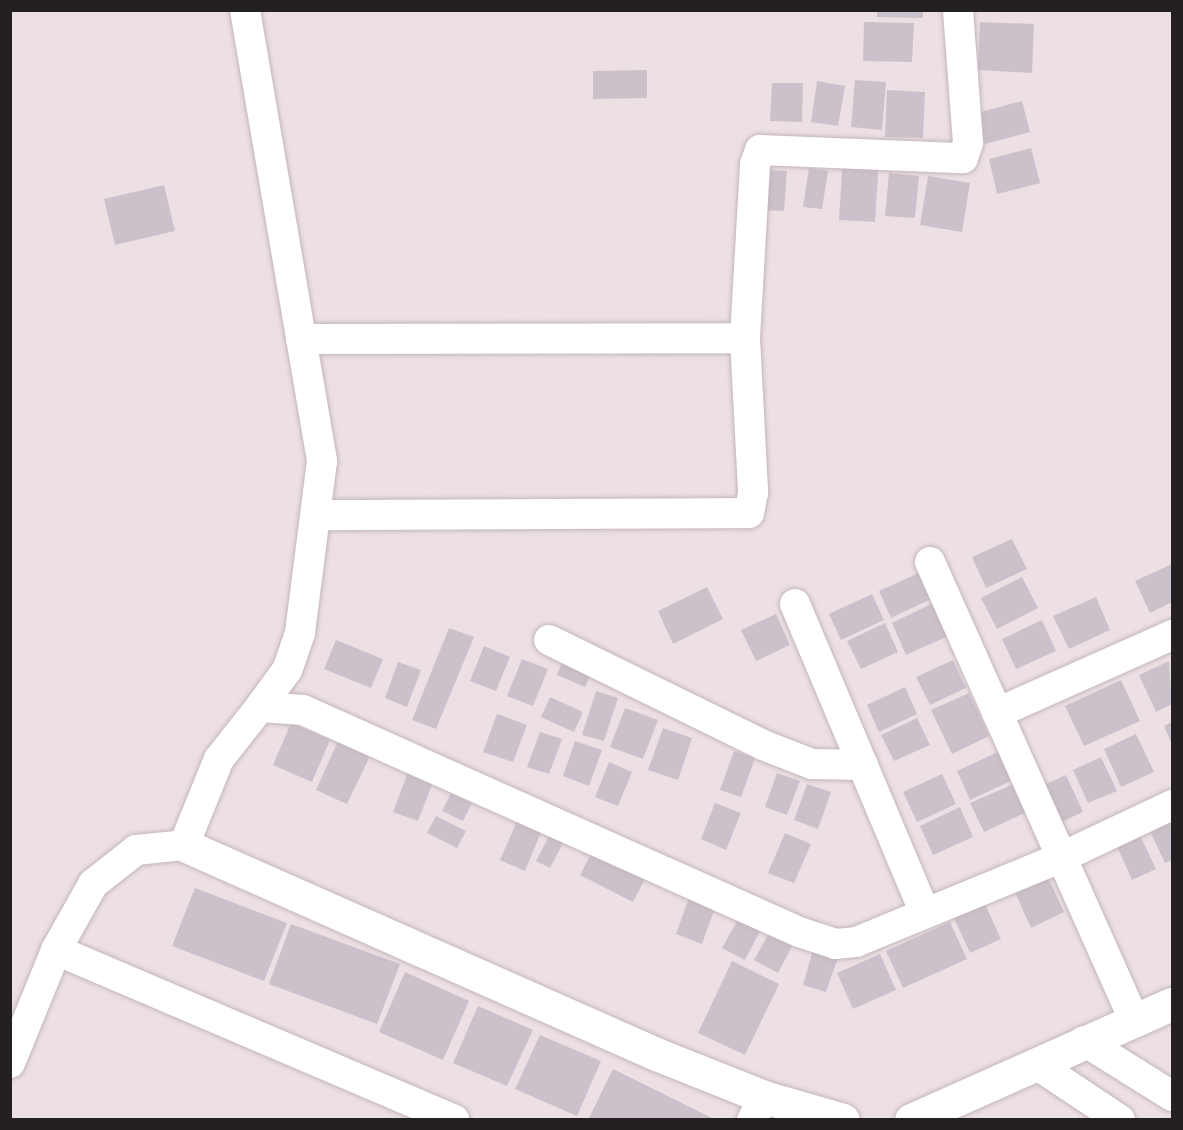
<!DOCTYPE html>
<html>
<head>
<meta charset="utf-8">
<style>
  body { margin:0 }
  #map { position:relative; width:1183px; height:1130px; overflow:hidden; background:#ede0e4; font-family:"PT Sans Narrow",sans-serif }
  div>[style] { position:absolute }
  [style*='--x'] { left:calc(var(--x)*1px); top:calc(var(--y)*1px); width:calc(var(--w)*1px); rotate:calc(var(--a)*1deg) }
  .building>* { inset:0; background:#cac1cb }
  .roads { filter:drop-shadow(0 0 2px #c3b6bb) drop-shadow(0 0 2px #c3b6bb) }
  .minor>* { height:30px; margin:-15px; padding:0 15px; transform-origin:15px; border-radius:15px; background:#fff }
  .tertiary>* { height:33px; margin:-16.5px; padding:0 16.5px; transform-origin:16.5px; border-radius:16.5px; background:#fff }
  span { translate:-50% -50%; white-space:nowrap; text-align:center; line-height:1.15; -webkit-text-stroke:4.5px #ede0e4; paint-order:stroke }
  .frame { position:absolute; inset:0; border:12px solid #241f21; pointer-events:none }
</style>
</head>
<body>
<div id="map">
  <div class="building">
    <div style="clip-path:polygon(877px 10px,923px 10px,923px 18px,877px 17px)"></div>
    <div style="clip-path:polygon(864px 22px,914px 23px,912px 62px,863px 61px)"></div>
    <div style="clip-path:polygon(980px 22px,1034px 24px,1032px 73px,978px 70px)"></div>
    <div style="clip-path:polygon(647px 70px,647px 98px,593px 99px,593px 71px)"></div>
    <div style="clip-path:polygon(855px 80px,886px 82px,882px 130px,851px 127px)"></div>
    <div style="clip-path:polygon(817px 81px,845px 86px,838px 126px,811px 122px)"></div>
    <div style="clip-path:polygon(772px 83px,803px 83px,802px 122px,770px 121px)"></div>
    <div style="clip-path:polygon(887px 90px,925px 92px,923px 138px,885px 137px)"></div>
    <div style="clip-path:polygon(1022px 101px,1030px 132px,985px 144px,977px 113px)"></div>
    <div style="clip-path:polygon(1031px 148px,1040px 183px,997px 194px,989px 159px)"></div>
    <div style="clip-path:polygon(843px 157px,879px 159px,875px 222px,839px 220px)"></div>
    <div style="clip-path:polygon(809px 168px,828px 171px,822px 209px,803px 207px)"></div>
    <div style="clip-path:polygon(766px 170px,787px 171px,784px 211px,764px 210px)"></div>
    <div style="clip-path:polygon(889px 173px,919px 176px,915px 218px,885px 216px)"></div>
    <div style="clip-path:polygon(928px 176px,970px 183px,962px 232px,920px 225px)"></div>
    <div style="clip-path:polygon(164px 185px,175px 231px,115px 245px,104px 199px)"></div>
    <div style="clip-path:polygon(1012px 539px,1027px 569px,986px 588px,972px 557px)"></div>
    <div style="clip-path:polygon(1172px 564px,1172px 602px,1150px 613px,1135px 581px)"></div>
    <div style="clip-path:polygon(921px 572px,933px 598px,891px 618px,879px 591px)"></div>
    <div style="clip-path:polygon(1022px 577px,1038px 608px,997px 629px,981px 598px)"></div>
    <div style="clip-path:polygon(707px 587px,723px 619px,673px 644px,658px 611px)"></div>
    <div style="clip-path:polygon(872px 594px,884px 620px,841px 640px,829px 614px)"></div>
    <div style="clip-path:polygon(1096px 597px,1110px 630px,1069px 649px,1053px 616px)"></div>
    <div style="clip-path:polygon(933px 603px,948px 636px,906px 655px,892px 623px)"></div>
    <div style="clip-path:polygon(776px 614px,790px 645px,756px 661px,741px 630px)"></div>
    <div style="clip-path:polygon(1042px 620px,1056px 651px,1016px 669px,1002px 639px)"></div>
    <div style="clip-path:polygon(885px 623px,898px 652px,861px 669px,847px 641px)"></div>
    <div style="clip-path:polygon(449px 628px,474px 637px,436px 729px,412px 720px)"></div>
    <div style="clip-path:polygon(336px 640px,383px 659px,371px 688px,324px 669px)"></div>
    <div style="clip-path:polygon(484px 646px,510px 657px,496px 691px,470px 681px)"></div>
    <div style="clip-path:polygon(522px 659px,548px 669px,533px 706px,507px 696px)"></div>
    <div style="clip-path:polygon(563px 659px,592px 671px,585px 687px,557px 675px)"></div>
    <div style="clip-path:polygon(953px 660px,966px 688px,930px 705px,916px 677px)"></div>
    <div style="clip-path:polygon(1169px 661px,1172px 704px,1156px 712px,1139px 675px)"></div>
    <div style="clip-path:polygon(398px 662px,421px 670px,407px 707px,385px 698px)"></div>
    <div style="clip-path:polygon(1121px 680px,1140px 721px,1084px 746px,1065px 706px)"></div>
    <div style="clip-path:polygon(905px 687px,917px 714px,879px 732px,867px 705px)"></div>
    <div style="clip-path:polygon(596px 691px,618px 698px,604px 741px,582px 735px)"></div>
    <div style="clip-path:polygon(969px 693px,989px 736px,952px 754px,931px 710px)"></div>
    <div style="clip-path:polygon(550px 697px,583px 712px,574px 732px,541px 717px)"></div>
    <div style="clip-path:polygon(625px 708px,658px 720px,643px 759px,610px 747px)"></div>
    <div style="clip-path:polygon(497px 714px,527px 725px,513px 762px,483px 752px)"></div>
    <div style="clip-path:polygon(917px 718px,930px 745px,894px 761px,881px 735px)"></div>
    <div style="clip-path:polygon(1172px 722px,1172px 745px,1164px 726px)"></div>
    <div style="clip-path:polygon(291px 723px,330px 740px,312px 782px,273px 765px)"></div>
    <div style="clip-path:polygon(663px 728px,692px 738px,678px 780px,648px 770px)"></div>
    <div style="clip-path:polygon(540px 732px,562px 739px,549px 774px,527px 767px)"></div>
    <div style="clip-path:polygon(1136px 734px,1154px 772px,1121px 787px,1104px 749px)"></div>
    <div style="clip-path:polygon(338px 741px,370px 756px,347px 804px,316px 790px)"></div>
    <div style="clip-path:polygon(575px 741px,602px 750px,589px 786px,563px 776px)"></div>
    <div style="clip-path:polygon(734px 751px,755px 758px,741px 797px,720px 790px)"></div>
    <div style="clip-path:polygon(1000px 751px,1013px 780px,970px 800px,957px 771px)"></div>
    <div style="clip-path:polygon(1101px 757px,1117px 791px,1088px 803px,1073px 770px)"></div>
    <div style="clip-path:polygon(609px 762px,632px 772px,618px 806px,595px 797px)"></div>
    <div style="clip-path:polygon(408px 772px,433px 782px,418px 821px,393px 812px)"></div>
    <div style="clip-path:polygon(777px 773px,800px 781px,787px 815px,765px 807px)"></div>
    <div style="clip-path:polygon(942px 774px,956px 804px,917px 822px,903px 792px)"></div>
    <div style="clip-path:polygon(1066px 775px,1083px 812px,1059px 823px,1042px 786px)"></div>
    <div style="clip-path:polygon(1016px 783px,1029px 811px,984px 832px,970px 803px)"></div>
    <div style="clip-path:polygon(807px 784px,831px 792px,818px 829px,794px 820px)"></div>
    <div style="clip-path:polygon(451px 793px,472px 803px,463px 821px,442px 811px)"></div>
    <div style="clip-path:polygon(715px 803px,741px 813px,726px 850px,701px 839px)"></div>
    <div style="clip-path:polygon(960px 807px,973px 837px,933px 855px,920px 826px)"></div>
    <div style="clip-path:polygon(436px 816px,466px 831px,457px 848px,427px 833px)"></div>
    <div style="clip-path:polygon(1172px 816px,1172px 860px,1165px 863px,1148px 827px)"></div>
    <div style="clip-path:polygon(518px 819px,542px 830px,525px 871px,500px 860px)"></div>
    <div style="clip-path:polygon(1138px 831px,1156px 869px,1132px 880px,1115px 842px)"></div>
    <div style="clip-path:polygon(785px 833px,811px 844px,794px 883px,768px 873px)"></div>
    <div style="clip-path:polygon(549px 836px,563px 843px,550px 868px,536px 861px)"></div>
    <div style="clip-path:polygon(593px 850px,646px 877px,633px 902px,580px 875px)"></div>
    <div style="clip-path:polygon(1045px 871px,1064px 912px,1031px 928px,1012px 886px)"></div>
    <div style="clip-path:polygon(195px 888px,287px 923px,264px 981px,172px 946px)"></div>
    <div style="clip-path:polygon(690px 895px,716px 905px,702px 944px,676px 934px)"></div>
    <div style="clip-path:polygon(983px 900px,1001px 939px,970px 953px,952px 914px)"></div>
    <div style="clip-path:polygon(741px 914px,763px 925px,745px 960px,722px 948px)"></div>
    <div style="clip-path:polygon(950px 922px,967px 959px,903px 988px,886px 951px)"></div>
    <div style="clip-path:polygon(291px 924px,400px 964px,377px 1024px,269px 984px)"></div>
    <div style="clip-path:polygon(772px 928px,795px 941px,778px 973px,754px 960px)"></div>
    <div style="clip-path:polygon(813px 950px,838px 958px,826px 992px,803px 985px)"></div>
    <div style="clip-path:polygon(880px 954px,896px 990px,853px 1009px,837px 973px)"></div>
    <div style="clip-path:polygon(732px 961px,779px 984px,745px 1055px,698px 1033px)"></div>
    <div style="clip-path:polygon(405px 972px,469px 1001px,443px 1060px,379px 1032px)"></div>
    <div style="clip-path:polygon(478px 1006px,533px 1030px,507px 1086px,453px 1063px)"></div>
    <div style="clip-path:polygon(540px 1035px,601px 1061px,577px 1116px,515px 1089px)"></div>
    <div style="clip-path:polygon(613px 1069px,716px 1120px,588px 1120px)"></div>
  </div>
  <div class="roads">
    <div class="minor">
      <div style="--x:245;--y:10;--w:458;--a:80.3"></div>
      <div style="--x:322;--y:461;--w:173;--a:97.3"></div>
      <div style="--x:300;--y:633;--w:39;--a:109"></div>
      <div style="--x:287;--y:670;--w:46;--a:126.1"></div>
      <div style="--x:745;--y:338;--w:174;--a:-86.7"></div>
      <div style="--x:755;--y:164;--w:15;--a:-70"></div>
      <div style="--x:760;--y:150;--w:203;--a:2.3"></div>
      <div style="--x:963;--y:158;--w:16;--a:-72"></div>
      <div style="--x:968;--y:143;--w:133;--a:-94.3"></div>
      <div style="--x:301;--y:339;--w:444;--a:-0.1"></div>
      <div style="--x:745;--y:338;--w:155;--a:87"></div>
      <div style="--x:753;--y:493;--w:20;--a:101"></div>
      <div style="--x:749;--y:513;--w:434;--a:179.7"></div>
      <div style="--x:930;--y:562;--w:504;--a:65.98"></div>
      <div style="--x:795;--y:604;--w:335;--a:67.2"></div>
      <div style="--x:549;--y:640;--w:238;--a:26.1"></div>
      <div style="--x:763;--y:745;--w:53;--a:21.2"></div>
      <div style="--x:812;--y:764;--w:51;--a:1.1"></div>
      <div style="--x:997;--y:713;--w:192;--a:-24"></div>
      <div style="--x:56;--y:950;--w:433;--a:23.1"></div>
      <div style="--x:1084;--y:1041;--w:104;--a:32"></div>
      <div style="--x:10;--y:1063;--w:122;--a:-67.8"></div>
      <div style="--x:56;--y:950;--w:76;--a:-60.7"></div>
      <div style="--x:93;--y:884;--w:55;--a:-38.3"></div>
      <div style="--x:136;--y:850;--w:48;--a:-5.9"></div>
      <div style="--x:184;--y:845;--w:93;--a:-67.9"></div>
      <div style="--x:219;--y:759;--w:66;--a:-51.7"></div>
      <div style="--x:260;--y:707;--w:43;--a:4"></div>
      <div style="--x:303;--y:710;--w:543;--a:24.11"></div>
      <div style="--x:799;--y:932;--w:38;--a:18"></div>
      <div style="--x:835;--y:944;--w:21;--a:-5"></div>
      <div style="--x:856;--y:942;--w:223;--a:-22.4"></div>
      <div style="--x:1062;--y:857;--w:122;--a:-25.3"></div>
      <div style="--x:1036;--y:1064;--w:101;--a:33.7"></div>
      <div style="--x:752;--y:1120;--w:26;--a:-62"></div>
    </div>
    <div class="tertiary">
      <div style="--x:184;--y:845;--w:516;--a:23.88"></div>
      <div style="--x:656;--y:1054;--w:116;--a:21.7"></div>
      <div style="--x:764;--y:1097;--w:82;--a:16.2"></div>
      <div style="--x:911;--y:1120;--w:286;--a:-24"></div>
    </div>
  </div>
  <div class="frame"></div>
</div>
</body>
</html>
